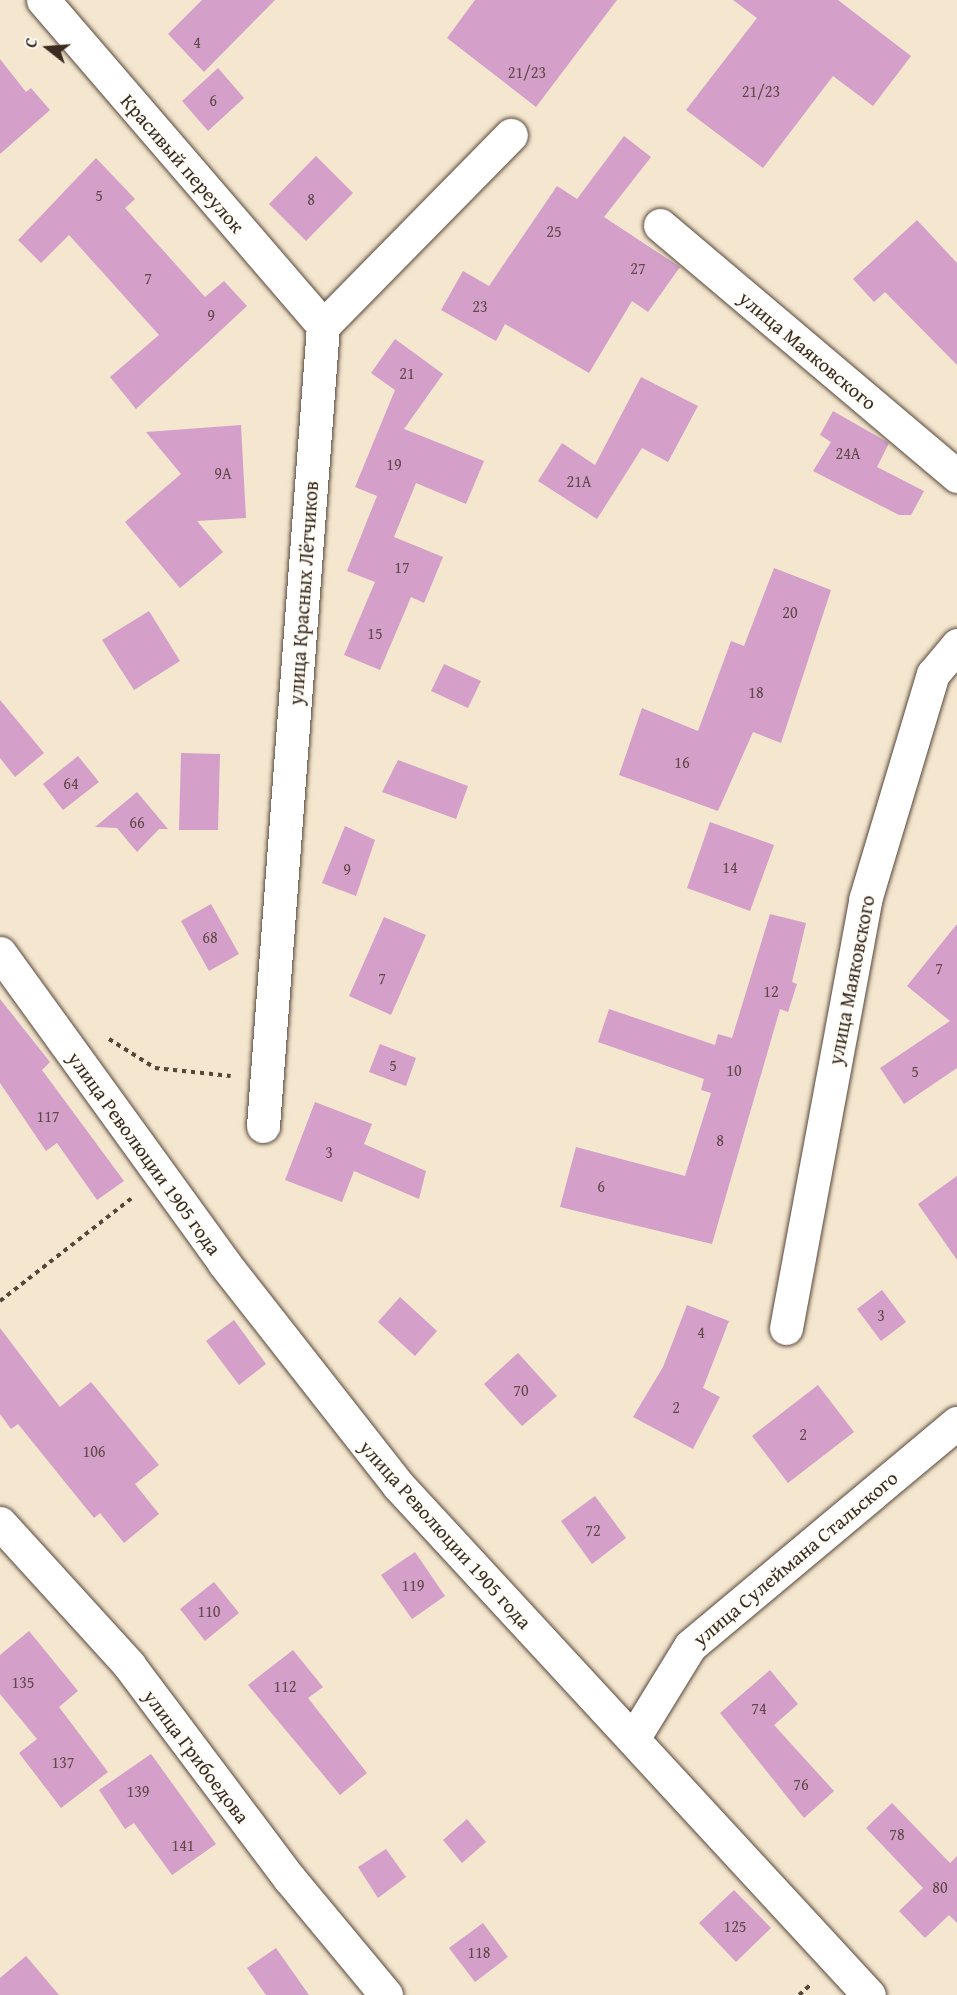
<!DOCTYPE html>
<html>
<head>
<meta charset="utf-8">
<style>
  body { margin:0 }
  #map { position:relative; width:957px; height:1995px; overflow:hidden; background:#f4e6cf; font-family:"Gentium Book Plus",serif }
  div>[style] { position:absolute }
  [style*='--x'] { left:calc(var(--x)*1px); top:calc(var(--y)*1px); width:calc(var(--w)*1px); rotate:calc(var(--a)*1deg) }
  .building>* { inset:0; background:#d4a0ca }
  .path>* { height:4px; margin-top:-2px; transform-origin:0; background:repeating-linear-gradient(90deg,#574639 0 4.5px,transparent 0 9px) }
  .roads { filter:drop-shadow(0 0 2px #574639) drop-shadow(0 0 2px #574639) }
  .minor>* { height:33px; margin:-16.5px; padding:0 16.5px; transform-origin:16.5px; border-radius:16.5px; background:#fff }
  span { translate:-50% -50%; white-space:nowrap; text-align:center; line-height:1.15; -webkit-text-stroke:4.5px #fdfcf7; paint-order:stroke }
  .number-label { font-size:16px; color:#614849 }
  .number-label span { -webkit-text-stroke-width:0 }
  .street-label { font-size:20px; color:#3b2a1e }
  .north { position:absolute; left:18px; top:18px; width:60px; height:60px; -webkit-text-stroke:4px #fdfcf7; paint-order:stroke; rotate:287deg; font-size:16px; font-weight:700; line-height:24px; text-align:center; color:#3b2a1e }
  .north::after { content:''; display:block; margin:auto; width:21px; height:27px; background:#3b2a1e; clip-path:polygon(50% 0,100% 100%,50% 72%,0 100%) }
</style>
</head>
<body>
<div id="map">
  <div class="building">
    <div style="clip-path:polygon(202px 0,275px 0,204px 72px,168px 34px)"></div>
    <div style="clip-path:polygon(475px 0,617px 0,536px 107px,447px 38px)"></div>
    <div style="clip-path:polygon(733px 0,838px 0,911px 56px,873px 106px,833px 76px,763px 168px,686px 110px,757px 18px)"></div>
    <div style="clip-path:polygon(0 59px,26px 92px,31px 88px,50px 110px,0 154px)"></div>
    <div style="clip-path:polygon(218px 68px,244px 98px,208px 131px,182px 101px)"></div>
    <div style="clip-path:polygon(624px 136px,651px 157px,604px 217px,680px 267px,648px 312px,632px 301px,589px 373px,505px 324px,496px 341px,441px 310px,463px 271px,489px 286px,557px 186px,577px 199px)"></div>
    <div style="clip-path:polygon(316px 156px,353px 193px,306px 241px,269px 204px)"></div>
    <div style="clip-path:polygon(96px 158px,135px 199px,125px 208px,205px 297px,224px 281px,247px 306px,136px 409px,110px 377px,159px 335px,69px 235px,41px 263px,18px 240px)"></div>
    <div style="clip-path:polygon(917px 220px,957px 263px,957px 365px,885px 292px,874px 302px,853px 279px)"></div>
    <div style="clip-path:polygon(395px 339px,443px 374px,404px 429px,484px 461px,466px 504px,416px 483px,394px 537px,443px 557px,424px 603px,411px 597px,380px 670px,344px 655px,375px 582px,347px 571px,377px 496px,355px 487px,395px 390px,371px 373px)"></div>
    <div style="clip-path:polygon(641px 377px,698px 406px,668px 462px,642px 448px,597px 519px,538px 481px,562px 443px,595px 465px)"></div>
    <div style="clip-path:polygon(833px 411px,889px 443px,877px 467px,924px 491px,911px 515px,899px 515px,813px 471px,831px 442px,820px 435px)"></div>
    <div style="clip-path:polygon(241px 425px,246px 518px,197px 521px,223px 552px,180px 588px,125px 522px,181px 474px,146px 432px)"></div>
    <div style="clip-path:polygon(774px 568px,831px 590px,781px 743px,753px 732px,718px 811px,619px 775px,642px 708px,698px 731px,731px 641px,744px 646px)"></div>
    <div style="clip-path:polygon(149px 611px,180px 661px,134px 690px,102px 640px)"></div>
    <div style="clip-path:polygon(444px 664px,481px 681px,468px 708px,431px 691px)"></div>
    <div style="clip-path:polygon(0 700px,44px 753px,15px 777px,0 758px)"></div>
    <div style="clip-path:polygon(181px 753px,220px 754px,218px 830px,179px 830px)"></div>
    <div style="clip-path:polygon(78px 756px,99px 782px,63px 810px,43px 784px)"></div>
    <div style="clip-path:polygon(398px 760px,468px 786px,456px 819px,382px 792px)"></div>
    <div style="clip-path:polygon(137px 792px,168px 829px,159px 829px,137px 852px,117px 828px,95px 827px)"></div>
    <div style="clip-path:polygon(710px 822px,774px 845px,750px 911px,687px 888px)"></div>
    <div style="clip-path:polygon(345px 826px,375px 840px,356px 896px,322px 883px)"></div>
    <div style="clip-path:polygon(211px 904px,239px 954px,209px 971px,181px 921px)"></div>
    <div style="clip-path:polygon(770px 914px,806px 923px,792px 982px,797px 984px,788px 1012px,780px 1009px,712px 1244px,560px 1207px,576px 1147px,685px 1176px,711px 1093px,701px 1090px,704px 1079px,598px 1042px,609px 1009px,715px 1045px,718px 1034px,732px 1038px)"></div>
    <div style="clip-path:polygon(384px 917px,426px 935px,391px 1015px,349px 996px)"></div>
    <div style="clip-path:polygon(957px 924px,957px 1068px,904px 1104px,880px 1068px,950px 1021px,907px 986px)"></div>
    <div style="clip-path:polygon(0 999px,50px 1062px,42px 1070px,124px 1181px,97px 1200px,57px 1143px,46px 1151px,0 1083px)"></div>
    <div style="clip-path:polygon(380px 1044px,416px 1058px,406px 1086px,369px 1072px)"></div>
    <div style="clip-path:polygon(315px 1102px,372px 1124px,364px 1144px,426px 1171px,419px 1199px,354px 1171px,342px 1202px,285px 1180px)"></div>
    <div style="clip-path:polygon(957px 1176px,957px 1260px,918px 1204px)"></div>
    <div style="clip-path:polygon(882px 1290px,906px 1322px,881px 1341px,857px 1309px)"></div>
    <div style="clip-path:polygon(400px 1297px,437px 1331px,415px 1356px,378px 1322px)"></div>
    <div style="clip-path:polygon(687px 1305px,729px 1321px,703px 1388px,720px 1397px,693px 1449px,633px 1417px,663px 1367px)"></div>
    <div style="clip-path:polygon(234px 1320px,266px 1364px,239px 1385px,206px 1341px)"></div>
    <div style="clip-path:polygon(0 1328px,60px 1407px,91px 1382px,159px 1465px,135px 1484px,159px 1514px,124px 1543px,100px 1513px,94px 1518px,18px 1424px,11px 1429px,0 1414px)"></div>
    <div style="clip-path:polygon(518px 1353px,557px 1396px,522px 1426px,484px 1384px)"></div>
    <div style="clip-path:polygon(818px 1385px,854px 1432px,788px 1483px,752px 1436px)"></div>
    <div style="clip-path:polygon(595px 1496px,626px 1538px,592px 1564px,561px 1521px)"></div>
    <div style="clip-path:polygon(415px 1552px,445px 1596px,412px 1619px,381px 1575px)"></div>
    <div style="clip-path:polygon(214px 1582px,239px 1613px,205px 1641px,180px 1609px)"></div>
    <div style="clip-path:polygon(29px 1631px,78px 1691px,59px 1707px,108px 1772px,61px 1808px,19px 1753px,37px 1739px,0 1694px,0 1655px)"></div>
    <div style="clip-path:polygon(293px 1650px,323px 1687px,308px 1698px,367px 1773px,340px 1795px,248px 1685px)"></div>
    <div style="clip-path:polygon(770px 1670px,798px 1704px,774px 1725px,834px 1791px,804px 1818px,720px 1713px)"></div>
    <div style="clip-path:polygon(151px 1754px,216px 1844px,172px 1875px,134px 1823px,125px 1829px,99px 1790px)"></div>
    <div style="clip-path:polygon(892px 1803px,950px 1863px,957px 1856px,957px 1923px,949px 1915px,925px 1938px,899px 1911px,923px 1888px,866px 1828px)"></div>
    <div style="clip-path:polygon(467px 1819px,486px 1842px,462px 1863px,443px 1840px)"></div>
    <div style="clip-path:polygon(386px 1849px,406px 1877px,378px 1898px,358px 1867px)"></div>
    <div style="clip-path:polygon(734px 1890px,771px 1928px,736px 1962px,699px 1923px)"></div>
    <div style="clip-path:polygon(483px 1923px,508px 1957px,475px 1982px,449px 1948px)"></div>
    <div style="clip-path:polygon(276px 1948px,309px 1995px,266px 1995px,247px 1968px)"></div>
    <div style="clip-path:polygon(26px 1956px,59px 1995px,0 1995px,0 1978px)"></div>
  </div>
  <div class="path">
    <div style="--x:109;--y:1039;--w:54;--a:32.2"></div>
    <div style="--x:155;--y:1068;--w:76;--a:6"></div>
    <div style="--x:0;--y:1301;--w:169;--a:-38"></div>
    <div style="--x:799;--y:1995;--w:15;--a:-42"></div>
  </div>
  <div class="roads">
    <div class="minor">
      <div style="--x:43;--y:0;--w:430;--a:49.3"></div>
      <div style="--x:660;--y:225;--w:389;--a:40.2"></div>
      <div style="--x:0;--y:953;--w:382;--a:54.1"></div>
      <div style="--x:224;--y:1263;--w:282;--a:51.9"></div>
      <div style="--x:398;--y:1485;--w:694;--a:47.28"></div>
      <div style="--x:263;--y:1126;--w:802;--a:-85.71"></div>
      <div style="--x:323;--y:326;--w:268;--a:-45.5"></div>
      <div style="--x:786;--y:1328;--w:435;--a:-79.5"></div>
      <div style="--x:865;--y:900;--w:236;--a:-73.3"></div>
      <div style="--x:933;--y:674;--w:38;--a:-50"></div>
      <div style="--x:0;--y:1523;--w:192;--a:47.7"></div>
      <div style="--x:129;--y:1665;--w:266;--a:53.1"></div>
      <div style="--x:289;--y:1878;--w:152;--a:50.3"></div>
      <div style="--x:633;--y:1739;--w:109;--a:-58.5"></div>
      <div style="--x:690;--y:1646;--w:348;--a:-39.9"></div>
    </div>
  </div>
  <div class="number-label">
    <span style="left:197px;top:42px">4</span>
    <span style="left:527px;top:72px">21/23</span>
    <span style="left:761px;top:91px">21/23</span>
    <span style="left:213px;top:100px">6</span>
    <span style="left:99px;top:195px">5</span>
    <span style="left:311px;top:199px">8</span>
    <span style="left:554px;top:231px">25</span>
    <span style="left:638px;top:268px">27</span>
    <span style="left:148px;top:278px">7</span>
    <span style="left:480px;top:306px">23</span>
    <span style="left:211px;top:315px">9</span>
    <span style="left:407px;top:373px">21</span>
    <span style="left:848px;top:453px">24А</span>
    <span style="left:394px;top:464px">19</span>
    <span style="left:223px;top:473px">9А</span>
    <span style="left:579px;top:481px">21А</span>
    <span style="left:402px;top:567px">17</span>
    <span style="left:790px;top:612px">20</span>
    <span style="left:375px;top:633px">15</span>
    <span style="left:756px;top:692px">18</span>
    <span style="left:682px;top:762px">16</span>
    <span style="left:71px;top:783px">64</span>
    <span style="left:137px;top:822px">66</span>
    <span style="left:730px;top:867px">14</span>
    <span style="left:347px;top:869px">9</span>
    <span style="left:210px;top:937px">68</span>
    <span style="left:939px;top:968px">7</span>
    <span style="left:382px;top:978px">7</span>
    <span style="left:771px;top:991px">12</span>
    <span style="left:393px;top:1065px">5</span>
    <span style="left:734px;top:1070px">10</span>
    <span style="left:915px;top:1071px">5</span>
    <span style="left:48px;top:1116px">117</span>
    <span style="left:720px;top:1140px">8</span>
    <span style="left:329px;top:1152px">3</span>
    <span style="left:601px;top:1186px">6</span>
    <span style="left:881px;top:1315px">3</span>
    <span style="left:701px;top:1332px">4</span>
    <span style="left:521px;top:1390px">70</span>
    <span style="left:676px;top:1407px">2</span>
    <span style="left:803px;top:1434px">2</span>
    <span style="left:94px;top:1451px">106</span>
    <span style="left:593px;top:1530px">72</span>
    <span style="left:413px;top:1585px">119</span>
    <span style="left:209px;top:1611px">110</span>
    <span style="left:23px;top:1682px">135</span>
    <span style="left:285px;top:1686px">112</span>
    <span style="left:759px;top:1708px">74</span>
    <span style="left:63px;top:1762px">137</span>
    <span style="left:801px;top:1784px">76</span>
    <span style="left:138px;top:1791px">139</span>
    <span style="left:897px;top:1834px">78</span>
    <span style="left:183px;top:1845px">141</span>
    <span style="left:940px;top:1887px">80</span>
    <span style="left:735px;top:1926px">125</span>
    <span style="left:479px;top:1952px">118</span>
  </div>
  <div class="street-label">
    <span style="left:183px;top:163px;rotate:49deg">Красивый переулок</span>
    <span style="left:808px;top:350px;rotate:40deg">улица Маяковского</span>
    <span style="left:303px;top:593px;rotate:-86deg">улица Красных Лётчиков</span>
    <span style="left:851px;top:980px;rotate:-79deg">улица Маяковского</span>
    <span style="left:145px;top:1153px;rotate:54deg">улица Революции 1905 года</span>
    <span style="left:446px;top:1534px;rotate:48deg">улица Революции 1905 года</span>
    <span style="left:795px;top:1558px;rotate:-40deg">улица Сулеймана Стальского</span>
    <span style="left:197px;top:1756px;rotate:53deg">улица Грибоедова</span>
  </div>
  <div class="north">С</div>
</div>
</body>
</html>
